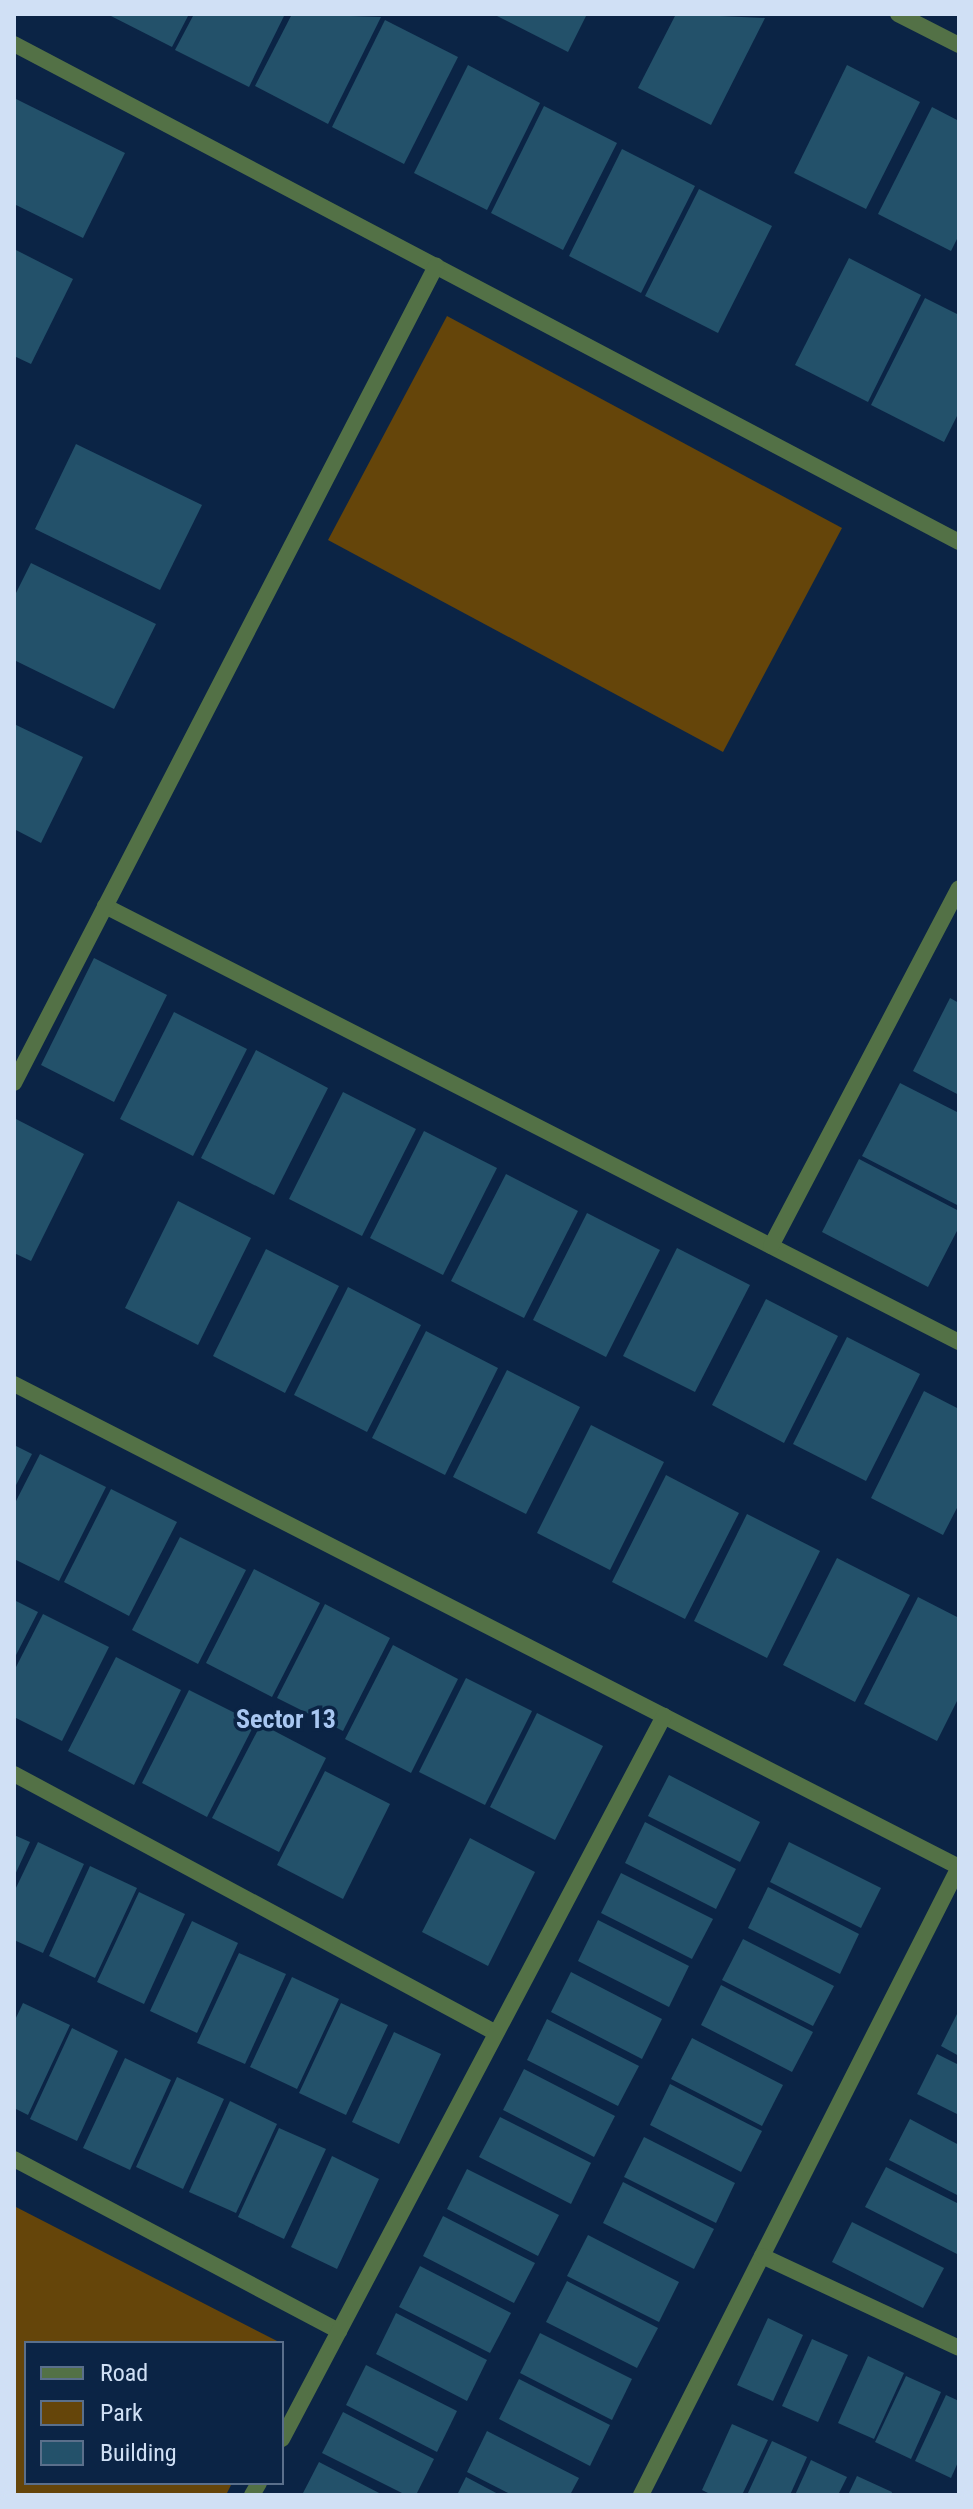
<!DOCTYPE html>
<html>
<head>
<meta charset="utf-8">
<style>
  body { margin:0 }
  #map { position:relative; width:973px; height:2509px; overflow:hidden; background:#0b2445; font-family:"Roboto Condensed",sans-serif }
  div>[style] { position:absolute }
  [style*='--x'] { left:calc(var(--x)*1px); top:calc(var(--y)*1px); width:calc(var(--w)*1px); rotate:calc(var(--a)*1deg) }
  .green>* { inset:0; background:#65450a }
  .building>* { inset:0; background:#23516a }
  .street>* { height:16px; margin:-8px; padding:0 8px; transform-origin:8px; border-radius:8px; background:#537146 }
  span { translate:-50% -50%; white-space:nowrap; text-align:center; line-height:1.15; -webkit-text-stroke:7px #0b2445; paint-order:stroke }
  .neighbourhood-label { font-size:26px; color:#a8c7f1; font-weight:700 }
  .frame { position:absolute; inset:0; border:16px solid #d0e0f5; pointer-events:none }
  .legend { position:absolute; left:24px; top:2341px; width:260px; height:144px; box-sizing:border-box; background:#0b2445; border:2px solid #5a6f8b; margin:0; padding:10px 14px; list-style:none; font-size:24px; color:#d0e0f5 }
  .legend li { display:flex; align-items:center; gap:16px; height:40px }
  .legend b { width:40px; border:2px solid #5a6f8b }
</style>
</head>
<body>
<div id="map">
  <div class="green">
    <div style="clip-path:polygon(447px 316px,842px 528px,723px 752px,328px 540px)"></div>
    <div style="clip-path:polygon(14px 2206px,281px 2343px,26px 2343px,26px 2483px,232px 2483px,226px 2495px,14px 2495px)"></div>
  </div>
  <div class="building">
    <div style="clip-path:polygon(107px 14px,189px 14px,172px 47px)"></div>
    <div style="clip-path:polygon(194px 14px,285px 14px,249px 87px,175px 50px)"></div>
    <div style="clip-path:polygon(292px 14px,381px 17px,328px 124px,255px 86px)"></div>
    <div style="clip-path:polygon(493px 14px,587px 14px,568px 52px)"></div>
    <div style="clip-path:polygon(676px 14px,765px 18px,711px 125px,638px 88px)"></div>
    <div style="clip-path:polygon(385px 20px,458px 57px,404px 164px,332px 127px)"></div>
    <div style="clip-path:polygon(468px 65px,540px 103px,487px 210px,414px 173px)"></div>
    <div style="clip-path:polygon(847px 65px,920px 102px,866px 209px,794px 173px)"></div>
    <div style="clip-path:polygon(14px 98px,125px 153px,83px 238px,14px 204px)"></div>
    <div style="clip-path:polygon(544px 106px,617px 143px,563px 250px,491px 213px)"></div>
    <div style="clip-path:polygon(932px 107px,959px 121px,959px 235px,951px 251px,878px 214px)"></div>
    <div style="clip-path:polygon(622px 149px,695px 186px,641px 293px,569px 256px)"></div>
    <div style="clip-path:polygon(699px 189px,772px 226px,718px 333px,645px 296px)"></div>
    <div style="clip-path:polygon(14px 249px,73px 279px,31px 364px,14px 356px)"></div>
    <div style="clip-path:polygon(849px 258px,921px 295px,868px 402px,795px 365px)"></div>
    <div style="clip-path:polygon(925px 298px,959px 315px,959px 412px,944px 442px,871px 405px)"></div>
    <div style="clip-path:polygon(76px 444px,202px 505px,160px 590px,35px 529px)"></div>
    <div style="clip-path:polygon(31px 563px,156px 624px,114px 709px,14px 660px,14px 597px)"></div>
    <div style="clip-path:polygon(14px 724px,83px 757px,41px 843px,14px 829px)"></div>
    <div style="clip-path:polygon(94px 958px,167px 995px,114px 1102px,41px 1065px)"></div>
    <div style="clip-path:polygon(950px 998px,959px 1003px,959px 1095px,913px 1071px)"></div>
    <div style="clip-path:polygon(174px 1012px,247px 1049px,193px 1156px,120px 1119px)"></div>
    <div style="clip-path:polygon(256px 1050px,328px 1088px,274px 1195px,201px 1158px)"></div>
    <div style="clip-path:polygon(900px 1083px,959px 1113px,959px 1206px,862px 1156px)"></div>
    <div style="clip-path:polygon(343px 1092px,416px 1129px,362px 1236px,289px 1199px)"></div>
    <div style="clip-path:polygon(14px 1118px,84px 1154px,31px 1261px,14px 1253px)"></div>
    <div style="clip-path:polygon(424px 1131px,497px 1168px,443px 1275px,370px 1238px)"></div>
    <div style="clip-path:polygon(859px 1159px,959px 1211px,959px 1227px,928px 1287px,822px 1232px)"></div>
    <div style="clip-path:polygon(506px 1174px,578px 1211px,524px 1318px,451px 1281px)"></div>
    <div style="clip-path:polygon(178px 1201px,251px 1238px,198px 1345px,125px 1308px)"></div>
    <div style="clip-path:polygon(587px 1213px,660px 1250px,606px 1357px,533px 1320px)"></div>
    <div style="clip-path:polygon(677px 1248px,750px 1285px,695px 1392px,623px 1356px)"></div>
    <div style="clip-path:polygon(266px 1249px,339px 1286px,285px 1393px,213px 1356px)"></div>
    <div style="clip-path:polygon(348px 1287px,421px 1325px,367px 1432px,294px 1395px)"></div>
    <div style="clip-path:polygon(766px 1299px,838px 1336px,784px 1443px,712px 1405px)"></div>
    <div style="clip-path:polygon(426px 1331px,498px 1368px,445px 1475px,372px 1438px)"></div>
    <div style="clip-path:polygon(847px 1337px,920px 1374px,866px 1481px,793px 1444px)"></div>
    <div style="clip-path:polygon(507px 1370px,580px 1407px,526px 1514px,453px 1477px)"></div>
    <div style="clip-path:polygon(924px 1391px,959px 1409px,959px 1504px,943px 1535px,871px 1498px)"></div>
    <div style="clip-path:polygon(591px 1425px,664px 1462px,610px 1570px,537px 1533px)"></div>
    <div style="clip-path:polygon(14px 1445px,32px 1454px,14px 1489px)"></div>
    <div style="clip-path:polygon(40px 1454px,106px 1487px,59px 1581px,14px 1559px,14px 1505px)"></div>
    <div style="clip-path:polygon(666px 1475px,739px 1513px,685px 1619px,612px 1582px)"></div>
    <div style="clip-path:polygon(111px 1489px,177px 1522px,129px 1616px,64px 1582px)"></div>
    <div style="clip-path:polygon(747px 1514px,820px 1551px,767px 1658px,694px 1621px)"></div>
    <div style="clip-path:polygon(180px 1537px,246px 1570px,198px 1664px,132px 1630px)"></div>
    <div style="clip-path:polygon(837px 1558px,910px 1595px,855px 1702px,783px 1665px)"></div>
    <div style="clip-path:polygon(254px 1569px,320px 1603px,272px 1697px,206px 1663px)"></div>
    <div style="clip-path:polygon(918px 1597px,959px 1618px,959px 1697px,937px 1741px,864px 1704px)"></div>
    <div style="clip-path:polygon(14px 1600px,38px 1612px,14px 1659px)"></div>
    <div style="clip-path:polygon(325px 1604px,390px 1638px,343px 1731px,277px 1698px)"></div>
    <div style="clip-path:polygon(43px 1614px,109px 1647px,62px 1741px,14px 1717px,14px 1671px)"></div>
    <div style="clip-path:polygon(393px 1645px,458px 1679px,411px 1773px,345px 1739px)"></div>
    <div style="clip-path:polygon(116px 1657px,181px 1690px,134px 1785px,68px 1751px)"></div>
    <div style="clip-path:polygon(466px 1678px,532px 1711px,485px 1805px,419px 1772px)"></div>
    <div style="clip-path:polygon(189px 1690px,255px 1723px,207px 1817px,142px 1783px)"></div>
    <div style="clip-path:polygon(537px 1713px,603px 1746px,555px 1840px,490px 1807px)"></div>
    <div style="clip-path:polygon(261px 1724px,326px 1758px,279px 1852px,212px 1818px)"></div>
    <div style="clip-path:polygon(325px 1771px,390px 1804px,343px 1899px,277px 1865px)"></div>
    <div style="clip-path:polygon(669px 1775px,760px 1822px,740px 1862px,648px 1816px)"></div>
    <div style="clip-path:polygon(645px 1822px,736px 1869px,716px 1909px,625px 1863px)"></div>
    <div style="clip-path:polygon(14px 1835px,30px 1842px,14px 1877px)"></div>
    <div style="clip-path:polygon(470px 1838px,535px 1872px,488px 1966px,422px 1932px)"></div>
    <div style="clip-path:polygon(38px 1842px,84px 1864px,43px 1953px,14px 1940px,14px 1892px)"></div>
    <div style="clip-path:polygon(789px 1842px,881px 1888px,861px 1928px,770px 1882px)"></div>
    <div style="clip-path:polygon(90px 1866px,137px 1888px,95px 1978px,49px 1956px)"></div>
    <div style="clip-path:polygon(621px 1873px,713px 1919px,692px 1959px,601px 1913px)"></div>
    <div style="clip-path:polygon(768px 1887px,859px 1934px,840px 1974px,748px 1928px)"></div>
    <div style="clip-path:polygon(139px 1892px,185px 1914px,144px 2004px,97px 1982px)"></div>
    <div style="clip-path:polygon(598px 1920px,689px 1966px,669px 2007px,578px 1961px)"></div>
    <div style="clip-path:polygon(192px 1921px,238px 1943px,197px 2033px,150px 2011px)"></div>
    <div style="clip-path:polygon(743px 1939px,834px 1986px,813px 2026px,722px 1980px)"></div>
    <div style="clip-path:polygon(239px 1953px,286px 1974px,245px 2064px,197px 2043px)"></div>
    <div style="clip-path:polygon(571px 1972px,662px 2019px,642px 2059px,551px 2012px)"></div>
    <div style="clip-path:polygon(292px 1977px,339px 1999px,297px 2089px,250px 2067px)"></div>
    <div style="clip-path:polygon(721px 1985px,813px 2032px,792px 2072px,701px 2025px)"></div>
    <div style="clip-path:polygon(23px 2003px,70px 2025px,28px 2115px,14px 2108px,14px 2022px)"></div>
    <div style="clip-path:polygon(341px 2003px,388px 2025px,346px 2115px,299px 2093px)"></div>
    <div style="clip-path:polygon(959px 2010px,959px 2056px,941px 2046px)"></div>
    <div style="clip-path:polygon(547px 2019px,639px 2066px,618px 2106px,527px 2060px)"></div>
    <div style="clip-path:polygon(72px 2028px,118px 2051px,77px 2141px,30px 2119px)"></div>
    <div style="clip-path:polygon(394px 2032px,441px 2054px,399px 2144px,352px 2122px)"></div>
    <div style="clip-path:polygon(692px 2038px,783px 2085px,762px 2126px,671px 2079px)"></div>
    <div style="clip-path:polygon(937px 2054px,959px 2065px,959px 2115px,917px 2094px)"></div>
    <div style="clip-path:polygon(125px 2058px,171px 2080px,130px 2170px,83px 2148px)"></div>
    <div style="clip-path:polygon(524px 2069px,615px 2116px,594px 2157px,503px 2110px)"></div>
    <div style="clip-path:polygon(177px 2077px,224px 2099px,183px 2189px,136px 2167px)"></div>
    <div style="clip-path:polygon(670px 2084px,762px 2131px,741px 2172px,650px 2125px)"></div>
    <div style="clip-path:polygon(230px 2101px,277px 2124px,236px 2213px,189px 2192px)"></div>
    <div style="clip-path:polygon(500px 2117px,591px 2163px,571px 2204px,479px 2157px)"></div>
    <div style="clip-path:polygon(910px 2119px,959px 2145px,959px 2196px,889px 2160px)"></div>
    <div style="clip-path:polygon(279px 2128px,326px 2149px,284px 2239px,238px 2217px)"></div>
    <div style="clip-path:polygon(644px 2137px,735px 2183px,716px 2223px,624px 2177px)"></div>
    <div style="clip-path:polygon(332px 2156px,379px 2179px,337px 2269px,291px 2247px)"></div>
    <div style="clip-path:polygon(886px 2167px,959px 2204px,957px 2254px,865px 2207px)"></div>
    <div style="clip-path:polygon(467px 2169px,559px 2215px,538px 2256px,447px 2209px)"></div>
    <div style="clip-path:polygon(623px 2182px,714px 2229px,694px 2269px,603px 2223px)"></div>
    <div style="clip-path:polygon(443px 2216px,535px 2263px,514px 2303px,423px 2256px)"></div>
    <div style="clip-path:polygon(852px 2222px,944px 2268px,923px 2308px,832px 2262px)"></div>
    <div style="clip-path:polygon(588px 2235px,679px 2282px,659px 2322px,567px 2276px)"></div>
    <div style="clip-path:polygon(420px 2266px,511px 2313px,490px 2353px,399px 2307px)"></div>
    <div style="clip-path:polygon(567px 2281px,658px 2328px,637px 2368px,546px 2322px)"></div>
    <div style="clip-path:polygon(396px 2313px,487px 2360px,467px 2401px,376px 2354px)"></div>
    <div style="clip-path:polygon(768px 2318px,803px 2335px,773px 2401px,737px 2385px)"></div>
    <div style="clip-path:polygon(540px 2333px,632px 2379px,612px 2420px,520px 2373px)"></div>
    <div style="clip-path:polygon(812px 2339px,848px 2355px,818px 2422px,782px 2406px)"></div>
    <div style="clip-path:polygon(868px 2356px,904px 2373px,874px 2439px,838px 2423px)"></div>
    <div style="clip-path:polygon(366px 2365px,457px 2411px,437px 2452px,346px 2405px)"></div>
    <div style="clip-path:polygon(906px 2376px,941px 2392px,911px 2459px,875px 2442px)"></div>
    <div style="clip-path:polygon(519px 2379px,610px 2425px,590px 2466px,499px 2419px)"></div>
    <div style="clip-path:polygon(946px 2395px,959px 2401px,959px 2460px,951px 2478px,915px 2461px)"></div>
    <div style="clip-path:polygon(343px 2412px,434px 2459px,416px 2495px,406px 2495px,322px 2453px)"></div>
    <div style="clip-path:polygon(732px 2424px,768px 2440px,742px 2495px,712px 2495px,702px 2490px)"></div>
    <div style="clip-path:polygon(487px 2431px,579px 2478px,570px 2495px,512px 2495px,467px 2472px)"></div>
    <div style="clip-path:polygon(772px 2441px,807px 2457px,790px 2495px,747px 2495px)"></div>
    <div style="clip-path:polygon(811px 2460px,847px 2477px,838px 2495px,795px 2495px)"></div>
    <div style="clip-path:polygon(319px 2462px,383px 2495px,302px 2495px)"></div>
    <div style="clip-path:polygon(857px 2476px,892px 2492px,891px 2495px,848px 2495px)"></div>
    <div style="clip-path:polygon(466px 2477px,500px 2495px,457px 2495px)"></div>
  </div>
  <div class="street">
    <div style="--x:898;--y:14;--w:68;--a:26.9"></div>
    <div style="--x:14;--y:44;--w:1068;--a:27.79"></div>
    <div style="--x:105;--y:906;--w:959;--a:27.05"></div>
    <div style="--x:14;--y:1083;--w:920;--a:-62.68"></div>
    <div style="--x:771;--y:1246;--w:404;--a:-62.3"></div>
    <div style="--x:14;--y:1384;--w:1061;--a:27.07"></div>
    <div style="--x:959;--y:1867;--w:704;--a:116.86"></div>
    <div style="--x:14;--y:1774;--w:547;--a:28.25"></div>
    <div style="--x:14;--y:2159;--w:368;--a:27.9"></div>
    <div style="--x:762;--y:2256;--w:217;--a:25"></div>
    <div style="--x:282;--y:2439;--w:818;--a:-62.15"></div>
    <div style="--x:252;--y:2495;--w:14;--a:-60"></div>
  </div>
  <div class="neighbourhood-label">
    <span style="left:286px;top:1720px">Sector 13</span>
  </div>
  <div class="frame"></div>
  <ul class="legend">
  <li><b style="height:10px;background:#537146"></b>Road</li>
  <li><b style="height:22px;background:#65450a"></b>Park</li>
  <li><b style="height:22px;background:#23516a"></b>Building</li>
  </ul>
</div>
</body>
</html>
